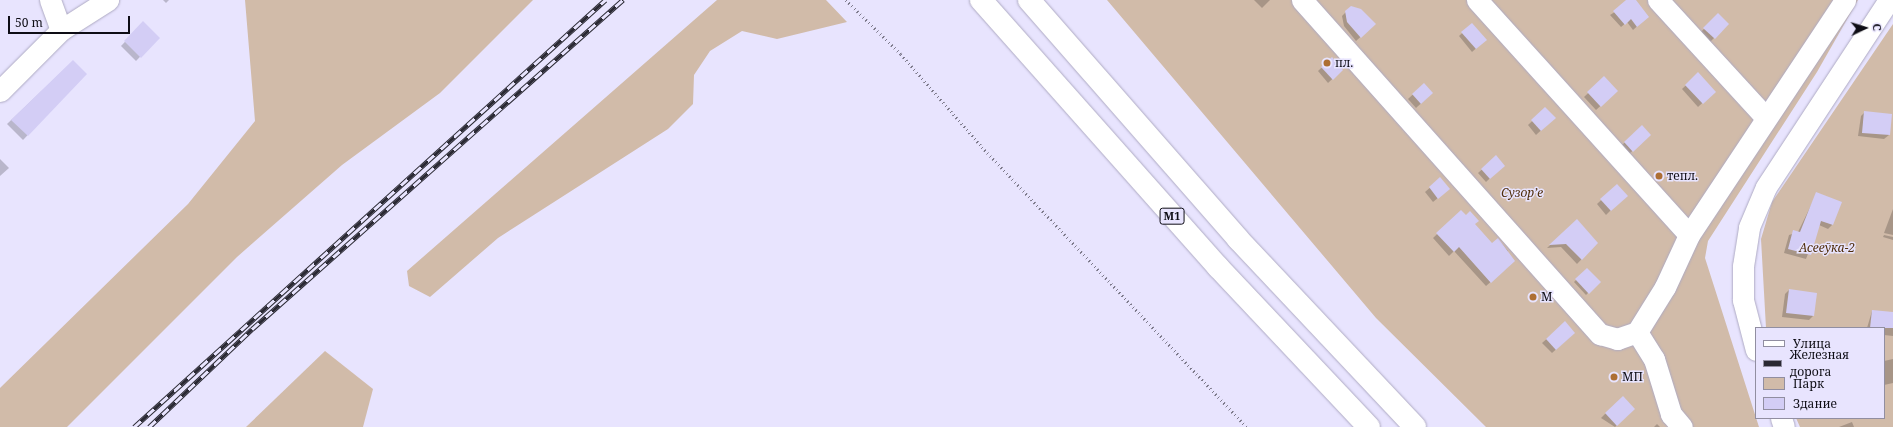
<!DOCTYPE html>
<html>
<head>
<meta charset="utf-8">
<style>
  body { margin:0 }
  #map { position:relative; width:1893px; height:427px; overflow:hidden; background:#e8e4fe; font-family:"Noto Serif",serif }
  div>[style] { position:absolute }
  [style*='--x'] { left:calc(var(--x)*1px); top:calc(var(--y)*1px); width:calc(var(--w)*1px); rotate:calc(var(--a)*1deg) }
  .green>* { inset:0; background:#d1bba9 }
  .shadow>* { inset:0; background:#0003 }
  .building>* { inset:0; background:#d3cdf5 }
  .path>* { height:2.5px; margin-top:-1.25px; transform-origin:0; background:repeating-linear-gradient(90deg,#7d7a8b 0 1px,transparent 0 4px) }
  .roads { filter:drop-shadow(0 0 1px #aeaac3) drop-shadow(0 0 1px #aeaac3) }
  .minor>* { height:21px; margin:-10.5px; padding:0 10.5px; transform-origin:10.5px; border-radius:10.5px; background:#fff }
  .highway>* { height:22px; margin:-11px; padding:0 11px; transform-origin:11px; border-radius:11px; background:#fff }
  .rail>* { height:4.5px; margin-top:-2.25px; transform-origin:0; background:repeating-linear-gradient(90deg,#e8e4fe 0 9px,#2a2933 0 18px); box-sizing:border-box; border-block:1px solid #2a2933 }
  .dots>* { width:11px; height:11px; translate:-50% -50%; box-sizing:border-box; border:2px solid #e8e4fe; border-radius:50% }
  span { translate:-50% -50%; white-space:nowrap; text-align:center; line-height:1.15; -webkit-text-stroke:3px #e8e4fe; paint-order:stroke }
  .shield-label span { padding:1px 3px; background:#e8e4fe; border:1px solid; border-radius:3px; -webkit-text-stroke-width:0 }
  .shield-label { font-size:11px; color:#0e0d15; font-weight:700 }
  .poi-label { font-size:12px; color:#0e0d15 }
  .left { translate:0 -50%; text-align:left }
  .park-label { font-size:12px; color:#4f2d0a; font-style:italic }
  .legend { position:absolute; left:1755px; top:327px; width:130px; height:92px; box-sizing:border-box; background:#e8e4fe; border:1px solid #918ea1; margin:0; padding:5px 7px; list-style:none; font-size:12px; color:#0e0d15 }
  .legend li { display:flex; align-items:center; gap:8px; height:20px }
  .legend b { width:20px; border:1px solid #918ea1 }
  .north { position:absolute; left:1845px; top:8px; width:40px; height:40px; -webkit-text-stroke:3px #e8e4fe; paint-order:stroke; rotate:86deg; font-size:11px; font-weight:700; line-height:16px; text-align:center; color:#0e0d15 }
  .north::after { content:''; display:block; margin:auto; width:14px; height:18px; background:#0e0d15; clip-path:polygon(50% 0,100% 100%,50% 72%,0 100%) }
  .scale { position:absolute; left:8px; top:16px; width:122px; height:18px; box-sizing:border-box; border:2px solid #0e0d15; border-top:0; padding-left:5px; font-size:12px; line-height:14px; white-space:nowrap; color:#0e0d15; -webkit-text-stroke:3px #e8e4fe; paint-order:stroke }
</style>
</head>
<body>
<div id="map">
  <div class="green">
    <div style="clip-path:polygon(245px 0,533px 0,440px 93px,342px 165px,237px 257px,67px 427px,0 427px,0 388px,188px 204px,255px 121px)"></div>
    <div style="clip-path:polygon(717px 0,826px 0,847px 22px,777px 39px,742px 31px,710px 51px,694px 75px,693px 104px,668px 129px,498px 238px,430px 297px,409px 286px,407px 271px)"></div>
    <div style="clip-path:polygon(1107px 0,1858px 0,1817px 72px,1708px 241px,1705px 258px,1759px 427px,1486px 427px,1376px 318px)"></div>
    <div style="clip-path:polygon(1893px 24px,1893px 427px,1800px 427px,1796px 418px,1884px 418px,1884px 328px,1766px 328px,1761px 239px,1772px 202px)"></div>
    <div style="clip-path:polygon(325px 351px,373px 389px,363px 427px,246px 427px)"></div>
  </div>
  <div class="shadow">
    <div style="clip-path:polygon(163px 0,169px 0,166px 3px)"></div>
    <div style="clip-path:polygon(1254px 0,1270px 0,1262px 8px)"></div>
    <div style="clip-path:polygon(1634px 0,1644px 20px,1633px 30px,1627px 22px,1621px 27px,1610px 15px)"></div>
    <div style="clip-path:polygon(1351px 7px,1375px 24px,1356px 41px,1344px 26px,1342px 16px)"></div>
    <div style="clip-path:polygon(1718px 14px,1728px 24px,1710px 42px,1700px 33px)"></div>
    <div style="clip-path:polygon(143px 23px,158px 38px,136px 61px,121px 46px)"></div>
    <div style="clip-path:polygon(1472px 24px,1482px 43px,1472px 52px,1459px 36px)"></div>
    <div style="clip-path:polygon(1332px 58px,1342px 70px,1328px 83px,1318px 71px)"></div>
    <div style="clip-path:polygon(73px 61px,86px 74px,23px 140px,7px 124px)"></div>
    <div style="clip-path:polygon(1698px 74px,1710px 96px,1698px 107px,1682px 89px)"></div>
    <div style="clip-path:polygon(1604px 78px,1617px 91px,1596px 110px,1584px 97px)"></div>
    <div style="clip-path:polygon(1424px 84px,1428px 97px,1416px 108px,1408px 99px)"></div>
    <div style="clip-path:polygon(1545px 109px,1550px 122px,1536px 135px,1528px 125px)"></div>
    <div style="clip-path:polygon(1865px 112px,1891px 115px,1889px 135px,1884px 139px,1858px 136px,1861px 116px)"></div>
    <div style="clip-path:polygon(1642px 126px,1650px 135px,1629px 154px,1621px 146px)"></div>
    <div style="clip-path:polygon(1496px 157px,1503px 166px,1486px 182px,1478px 173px)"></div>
    <div style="clip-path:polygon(0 159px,9px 168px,0 176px)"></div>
    <div style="clip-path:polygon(1440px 179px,1444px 193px,1433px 202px,1425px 192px)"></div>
    <div style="clip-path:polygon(1617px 185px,1626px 195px,1606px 215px,1597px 204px)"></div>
    <div style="clip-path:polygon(1817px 193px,1841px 203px,1832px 225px,1828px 229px,1819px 225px,1806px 259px,1784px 253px,1789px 235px,1798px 232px)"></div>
    <div style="clip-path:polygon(1893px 209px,1893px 235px,1884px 233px)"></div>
    <div style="clip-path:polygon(1461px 211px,1492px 245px,1498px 239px,1508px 251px,1509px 266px,1486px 286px,1454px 251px,1449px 256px,1433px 238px)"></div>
    <div style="clip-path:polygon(1577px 220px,1597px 243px,1577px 264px,1561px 247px,1547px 248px)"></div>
    <div style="clip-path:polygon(1884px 235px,1893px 237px,1893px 240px,1883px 237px)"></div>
    <div style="clip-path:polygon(1587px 269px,1599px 282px,1586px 295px,1574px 282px)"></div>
    <div style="clip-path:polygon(1789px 290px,1813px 316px,1809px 320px,1782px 317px,1785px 294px)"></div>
    <div style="clip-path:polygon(1872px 311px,1893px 313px,1893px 336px,1884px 335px,1884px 328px,1867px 328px)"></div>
    <div style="clip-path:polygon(1565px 323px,1570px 337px,1552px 353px,1542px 343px)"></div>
    <div style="clip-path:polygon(1893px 359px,1893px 383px,1884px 385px,1884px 361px)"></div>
    <div style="clip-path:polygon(1606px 413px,1630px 413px,1615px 427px,1601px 418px)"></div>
    <div style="clip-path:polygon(1852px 422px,1854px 427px,1839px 427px)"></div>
    <div style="clip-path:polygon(1657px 424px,1660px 427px,1654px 427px)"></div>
  </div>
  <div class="building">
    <div style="clip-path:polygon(1626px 0,1636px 0,1649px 17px,1637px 27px,1631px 19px,1625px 25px,1613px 11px)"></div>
    <div style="clip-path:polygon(1351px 6px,1361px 9px,1376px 24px,1361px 38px,1347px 22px,1345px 11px)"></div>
    <div style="clip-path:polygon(1718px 13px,1729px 24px,1715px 39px,1703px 28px)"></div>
    <div style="clip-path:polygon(143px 21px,160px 38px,141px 58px,124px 41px)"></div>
    <div style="clip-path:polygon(1472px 23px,1487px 40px,1476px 49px,1461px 32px)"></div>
    <div style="clip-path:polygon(1332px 57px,1343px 70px,1333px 80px,1321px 67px)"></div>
    <div style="clip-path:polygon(73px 60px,87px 74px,28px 136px,11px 120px)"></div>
    <div style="clip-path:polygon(1698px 72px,1716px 92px,1703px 104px,1685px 85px)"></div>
    <div style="clip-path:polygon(1604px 76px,1618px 91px,1601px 107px,1587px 92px)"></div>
    <div style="clip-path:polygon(1424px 83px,1433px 93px,1421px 104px,1412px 94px)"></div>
    <div style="clip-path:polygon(1545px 107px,1556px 118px,1541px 131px,1531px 120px)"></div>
    <div style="clip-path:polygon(1864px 111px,1892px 114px,1890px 135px,1862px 133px)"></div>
    <div style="clip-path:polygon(1642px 125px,1651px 135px,1633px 152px,1624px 142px)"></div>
    <div style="clip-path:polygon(1496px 155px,1505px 166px,1490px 179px,1481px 169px)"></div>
    <div style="clip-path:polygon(1440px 177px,1450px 189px,1438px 199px,1429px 187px)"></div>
    <div style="clip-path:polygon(1617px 184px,1628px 196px,1611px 211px,1600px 199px)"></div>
    <div style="clip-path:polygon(1816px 192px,1842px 202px,1833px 225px,1821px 221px,1811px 255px,1788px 249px,1793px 230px,1800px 232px)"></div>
    <div style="clip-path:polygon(1461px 210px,1466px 215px,1470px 211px,1479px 221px,1475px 224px,1492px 243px,1498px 238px,1515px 261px,1491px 283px,1459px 247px,1454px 252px,1436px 233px)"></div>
    <div style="clip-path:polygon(1577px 219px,1598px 243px,1582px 260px,1566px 244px,1549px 245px)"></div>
    <div style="clip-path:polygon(1587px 268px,1601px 282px,1589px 294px,1575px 279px)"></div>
    <div style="clip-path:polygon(1789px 289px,1817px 293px,1814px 316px,1786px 313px)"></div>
    <div style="clip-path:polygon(1872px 310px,1893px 312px,1893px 328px,1870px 328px)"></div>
    <div style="clip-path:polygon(1565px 321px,1575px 333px,1556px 350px,1546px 339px)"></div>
    <div style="clip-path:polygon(1623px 396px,1635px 409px,1617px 426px,1605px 413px)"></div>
  </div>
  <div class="path">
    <div style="--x:846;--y:0;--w:77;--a:44.5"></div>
    <div style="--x:901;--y:54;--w:123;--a:48.9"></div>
    <div style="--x:982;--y:147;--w:386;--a:46.6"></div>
  </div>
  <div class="roads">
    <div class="minor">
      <div style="--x:50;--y:0;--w:32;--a:70"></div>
      <div style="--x:1302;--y:0;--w:448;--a:48.3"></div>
      <div style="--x:1600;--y:334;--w:18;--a:16"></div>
      <div style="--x:1617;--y:339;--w:21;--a:-19"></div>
      <div style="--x:1637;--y:332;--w:53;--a:-58.1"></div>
      <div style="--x:1665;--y:287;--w:57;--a:-65.2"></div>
      <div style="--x:1477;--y:0;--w:316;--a:47.9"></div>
      <div style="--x:1689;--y:235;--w:282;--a:-56.4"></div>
      <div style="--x:1658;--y:0;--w:160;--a:47.5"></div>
      <div style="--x:0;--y:91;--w:86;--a:-45"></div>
      <div style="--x:61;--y:30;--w:56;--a:-32.6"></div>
      <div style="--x:1637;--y:332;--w:32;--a:58"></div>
      <div style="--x:1654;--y:359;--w:58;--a:72.8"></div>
      <div style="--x:1671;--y:414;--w:17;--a:50"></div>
      <div style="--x:1756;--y:350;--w:52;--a:-104.6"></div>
      <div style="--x:1743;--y:300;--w:34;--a:-90"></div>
      <div style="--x:1743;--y:266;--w:39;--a:-81"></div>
      <div style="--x:1749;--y:227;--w:43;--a:-67"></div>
      <div style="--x:1766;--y:187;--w:224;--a:-56.7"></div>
      <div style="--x:1781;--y:418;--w:9;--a:72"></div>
    </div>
    <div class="highway">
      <div style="--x:981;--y:0;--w:357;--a:48.4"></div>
      <div style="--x:1218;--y:267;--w:220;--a:46.7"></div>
      <div style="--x:1029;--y:0;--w:317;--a:48.8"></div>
      <div style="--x:1238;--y:239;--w:258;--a:46.7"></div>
    </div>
  </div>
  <div class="rail">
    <div style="--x:134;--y:427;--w:636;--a:-42.19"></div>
    <div style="--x:149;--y:427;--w:142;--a:-43.6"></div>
    <div style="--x:252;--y:329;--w:496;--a:-41.6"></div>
  </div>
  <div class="dots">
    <div style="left:1327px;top:63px;background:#ad6f34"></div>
    <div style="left:1659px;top:176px;background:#ad6f34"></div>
    <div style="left:1533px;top:297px;background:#ad6f34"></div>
    <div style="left:1614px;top:377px;background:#ad6f34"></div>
  </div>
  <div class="shield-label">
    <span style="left:1172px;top:216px">М1</span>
  </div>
  <div class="poi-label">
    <span class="left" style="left:1335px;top:63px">пл.</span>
    <span class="left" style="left:1667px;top:176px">тепл.</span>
    <span class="left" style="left:1541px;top:297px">М</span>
    <span class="left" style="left:1622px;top:377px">МП</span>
  </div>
  <div class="park-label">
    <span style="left:1522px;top:193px">Сузорʼе</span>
    <span style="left:1827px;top:248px">Асееўка-2</span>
  </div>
  <ul class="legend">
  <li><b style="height:5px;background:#fff"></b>Улица</li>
  <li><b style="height:5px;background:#2a2933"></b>Железная дорога</li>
  <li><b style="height:11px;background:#d1bba9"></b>Парк</li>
  <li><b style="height:11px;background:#d3cdf5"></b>Здание</li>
  </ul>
  <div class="north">С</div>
  <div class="scale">50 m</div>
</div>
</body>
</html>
